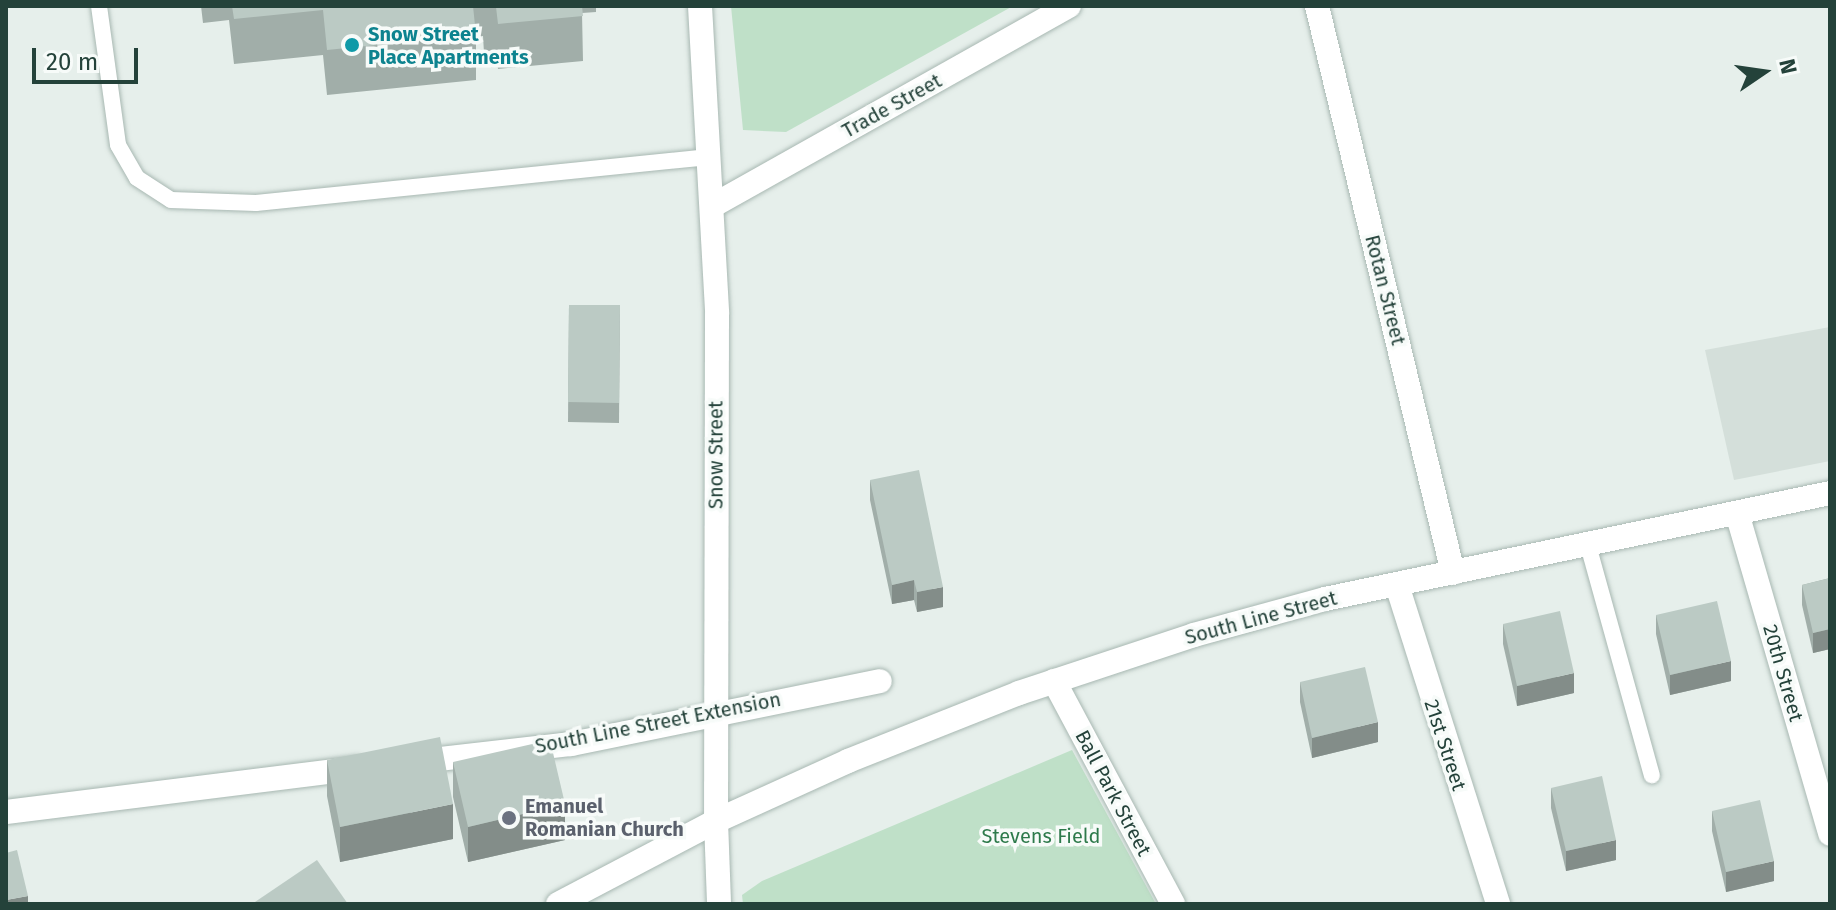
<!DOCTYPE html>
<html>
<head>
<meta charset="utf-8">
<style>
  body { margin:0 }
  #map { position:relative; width:1836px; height:910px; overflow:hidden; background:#e6efeb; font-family:"Fira Sans",sans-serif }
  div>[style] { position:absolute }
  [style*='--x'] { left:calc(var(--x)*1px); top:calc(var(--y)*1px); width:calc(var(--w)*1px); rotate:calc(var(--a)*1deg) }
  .built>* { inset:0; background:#d4dfda }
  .green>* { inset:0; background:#bfe0c8 }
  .roads { filter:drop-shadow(0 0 2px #a8b8b2) drop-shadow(0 0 2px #a8b8b2) }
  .lane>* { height:16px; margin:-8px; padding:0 8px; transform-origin:8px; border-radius:8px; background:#fff }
  .street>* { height:24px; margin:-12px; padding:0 12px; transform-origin:12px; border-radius:12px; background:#fff }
  .secondary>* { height:24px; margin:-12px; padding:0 12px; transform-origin:12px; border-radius:12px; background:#fff }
  .wall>* { inset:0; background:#a1aea9 }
  .shaded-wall>* { inset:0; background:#838d89 }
  .building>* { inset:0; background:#bbcac4 }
  .dots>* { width:22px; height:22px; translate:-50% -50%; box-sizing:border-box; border:4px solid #f7fbf9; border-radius:50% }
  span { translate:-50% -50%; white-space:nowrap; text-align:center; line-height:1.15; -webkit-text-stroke:7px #f7fbf9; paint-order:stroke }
  .culture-label { font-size:20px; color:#0d838f; font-weight:700 }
  .left { translate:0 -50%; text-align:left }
  .street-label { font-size:20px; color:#24423a }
  .worship-label { font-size:20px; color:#5b616d; font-weight:700 }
  .park-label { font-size:20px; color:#2d7a4b }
  .frame { position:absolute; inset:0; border:8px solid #24423a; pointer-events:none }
  .north { position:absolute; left:1724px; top:32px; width:80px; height:80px; -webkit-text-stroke:6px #f7fbf9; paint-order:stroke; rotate:77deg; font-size:22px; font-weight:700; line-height:32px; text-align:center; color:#24423a }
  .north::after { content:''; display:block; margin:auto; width:28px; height:36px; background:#24423a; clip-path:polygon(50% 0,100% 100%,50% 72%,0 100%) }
  .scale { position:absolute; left:32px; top:48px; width:106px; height:36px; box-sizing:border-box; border:4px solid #24423a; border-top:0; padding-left:10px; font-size:24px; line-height:28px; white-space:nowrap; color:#24423a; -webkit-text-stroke:6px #f7fbf9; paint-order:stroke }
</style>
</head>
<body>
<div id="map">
  <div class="built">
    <div style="clip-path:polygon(1830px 327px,1830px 461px,1734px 480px,1705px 350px)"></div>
  </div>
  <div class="green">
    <div style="clip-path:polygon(731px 6px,1013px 6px,786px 132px,743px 130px)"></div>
    <div style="clip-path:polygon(1072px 750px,1156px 904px,743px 904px,742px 895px,762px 881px)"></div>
  </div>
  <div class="roads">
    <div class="lane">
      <div style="--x:99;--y:6;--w:140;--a:82.2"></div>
      <div style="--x:118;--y:145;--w:38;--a:60"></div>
      <div style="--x:137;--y:178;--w:40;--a:32.9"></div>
      <div style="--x:171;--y:200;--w:85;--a:2"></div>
      <div style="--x:256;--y:203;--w:458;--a:-5.8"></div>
      <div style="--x:1588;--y:545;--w:239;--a:74.5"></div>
    </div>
    <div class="street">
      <div style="--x:1317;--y:6;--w:583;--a:76.51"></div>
      <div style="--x:714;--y:205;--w:407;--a:-29.3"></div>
      <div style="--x:1737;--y:513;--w:334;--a:73.8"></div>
      <div style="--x:1397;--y:585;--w:335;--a:72.4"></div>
      <div style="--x:1054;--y:681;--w:253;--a:61.9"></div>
      <div style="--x:413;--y:762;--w:159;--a:-6.5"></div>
      <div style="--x:571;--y:744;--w:315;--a:-11.5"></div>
      <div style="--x:6;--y:812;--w:354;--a:-7.1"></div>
      <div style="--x:716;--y:821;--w:83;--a:87.9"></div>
    </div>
    <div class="secondary">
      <div style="--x:700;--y:6;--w:308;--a:86.8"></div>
      <div style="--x:717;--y:314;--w:507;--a:90.11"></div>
      <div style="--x:558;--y:904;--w:178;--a:-27.7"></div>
      <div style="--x:716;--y:821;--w:145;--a:-24.4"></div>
      <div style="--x:848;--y:761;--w:184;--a:-21.7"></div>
      <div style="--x:1019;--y:693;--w:184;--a:-18.3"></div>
      <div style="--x:1194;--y:635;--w:136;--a:-15.4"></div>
      <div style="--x:1325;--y:599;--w:516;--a:-11.85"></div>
    </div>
  </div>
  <div class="wall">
    <div style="clip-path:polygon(201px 6px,596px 6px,596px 12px,582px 13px,583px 61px,498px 69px,496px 52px,484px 53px,483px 36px,476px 37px,476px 80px,327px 95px,323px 55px,234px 64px,229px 20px,203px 23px)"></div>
    <div style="clip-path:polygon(569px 305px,620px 305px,619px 423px,568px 422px)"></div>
    <div style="clip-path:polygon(870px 480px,943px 607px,917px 612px,914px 600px,892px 604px,870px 500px)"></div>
    <div style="clip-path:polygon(1830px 578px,1830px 649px,1813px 653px,1802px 605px,1802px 585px)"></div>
    <div style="clip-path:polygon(1656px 615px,1731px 681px,1670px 695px,1656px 634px)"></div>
    <div style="clip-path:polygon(1503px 624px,1574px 693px,1517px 706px,1503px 644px)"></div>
    <div style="clip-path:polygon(1300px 682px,1378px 742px,1312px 758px,1300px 702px)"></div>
    <div style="clip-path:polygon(327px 760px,453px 839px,340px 862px,327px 796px)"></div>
    <div style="clip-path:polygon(453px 762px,565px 840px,468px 862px,453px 797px)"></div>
    <div style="clip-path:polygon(1551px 788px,1616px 860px,1566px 871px,1551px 808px)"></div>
    <div style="clip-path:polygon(1712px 811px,1774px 881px,1726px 892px,1712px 831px)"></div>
  </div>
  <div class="shaded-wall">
    <div style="clip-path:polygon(8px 168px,8px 197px,6px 198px,6px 170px)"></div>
    <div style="clip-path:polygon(914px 580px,914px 600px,892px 604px,892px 585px)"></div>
    <div style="clip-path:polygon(943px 587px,943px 607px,917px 612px,917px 592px)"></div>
    <div style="clip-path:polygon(1830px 629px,1830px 649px,1813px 653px,1813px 633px)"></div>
    <div style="clip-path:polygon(1731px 661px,1731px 681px,1670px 695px,1670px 675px)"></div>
    <div style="clip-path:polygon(1574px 673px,1574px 693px,1517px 706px,1517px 686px)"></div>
    <div style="clip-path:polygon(1378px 722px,1378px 742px,1312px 758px,1312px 738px)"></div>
    <div style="clip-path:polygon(453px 804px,453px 839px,340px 862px,340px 827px)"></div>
    <div style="clip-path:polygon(565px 804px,565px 840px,468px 862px,468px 827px)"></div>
    <div style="clip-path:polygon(1616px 840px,1616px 860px,1566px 871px,1566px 851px)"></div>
    <div style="clip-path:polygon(1774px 861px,1774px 881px,1726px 892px,1726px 872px)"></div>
    <div style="clip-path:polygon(28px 896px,28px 904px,6px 904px,6px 900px)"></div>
  </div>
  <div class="building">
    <div style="clip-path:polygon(232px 6px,473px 6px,476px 35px,327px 50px,323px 10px,234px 19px)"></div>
    <div style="clip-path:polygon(484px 6px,582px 6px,583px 16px,498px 24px,496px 7px,484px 8px)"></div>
    <div style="clip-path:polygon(569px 305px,620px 305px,619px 403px,568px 402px)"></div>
    <div style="clip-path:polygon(919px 470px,943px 587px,917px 592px,914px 580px,892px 585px,870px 480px)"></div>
    <div style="clip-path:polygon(1830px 578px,1830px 629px,1813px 633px,1802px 585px)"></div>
    <div style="clip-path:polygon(1717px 601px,1731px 661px,1670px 675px,1656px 615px)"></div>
    <div style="clip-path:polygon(1560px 611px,1574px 673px,1517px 686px,1503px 624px)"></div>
    <div style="clip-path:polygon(1365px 667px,1378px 722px,1312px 738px,1300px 682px)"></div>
    <div style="clip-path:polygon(440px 737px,453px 804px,340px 827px,327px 760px)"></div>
    <div style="clip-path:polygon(550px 740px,565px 804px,468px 827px,453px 762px)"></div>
    <div style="clip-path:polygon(1602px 776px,1616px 840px,1566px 851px,1551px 788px)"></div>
    <div style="clip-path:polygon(1760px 800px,1774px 861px,1726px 872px,1712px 811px)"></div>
    <div style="clip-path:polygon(17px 850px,28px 896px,6px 900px,6px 853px)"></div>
    <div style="clip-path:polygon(317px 860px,348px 904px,252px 904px)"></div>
  </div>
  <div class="dots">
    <div style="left:352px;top:45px;background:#0f9aa8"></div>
    <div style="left:509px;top:818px;background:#6b7280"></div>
  </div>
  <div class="culture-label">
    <span class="left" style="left:368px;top:46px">Snow Street<br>Place Apartments</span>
  </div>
  <div class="street-label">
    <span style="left:892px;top:106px;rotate:-29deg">Trade Street</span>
    <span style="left:1385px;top:290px;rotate:76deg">Rotan Street</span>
    <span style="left:716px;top:455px;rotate:-90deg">Snow Street</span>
    <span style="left:1261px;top:618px;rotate:-15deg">South Line Street</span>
    <span style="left:1783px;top:673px;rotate:74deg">20th Street</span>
    <span style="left:658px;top:723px;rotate:-11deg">South Line Street Extension</span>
    <span style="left:1445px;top:745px;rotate:72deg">21st Street</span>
    <span style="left:1113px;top:793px;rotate:62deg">Ball Park Street</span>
  </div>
  <div class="worship-label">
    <span class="left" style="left:525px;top:818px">Emanuel<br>Romanian Church</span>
  </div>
  <div class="park-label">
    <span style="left:1041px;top:836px">Stevens Field</span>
  </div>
  <div class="frame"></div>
  <div class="north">N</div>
  <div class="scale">20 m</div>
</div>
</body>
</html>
